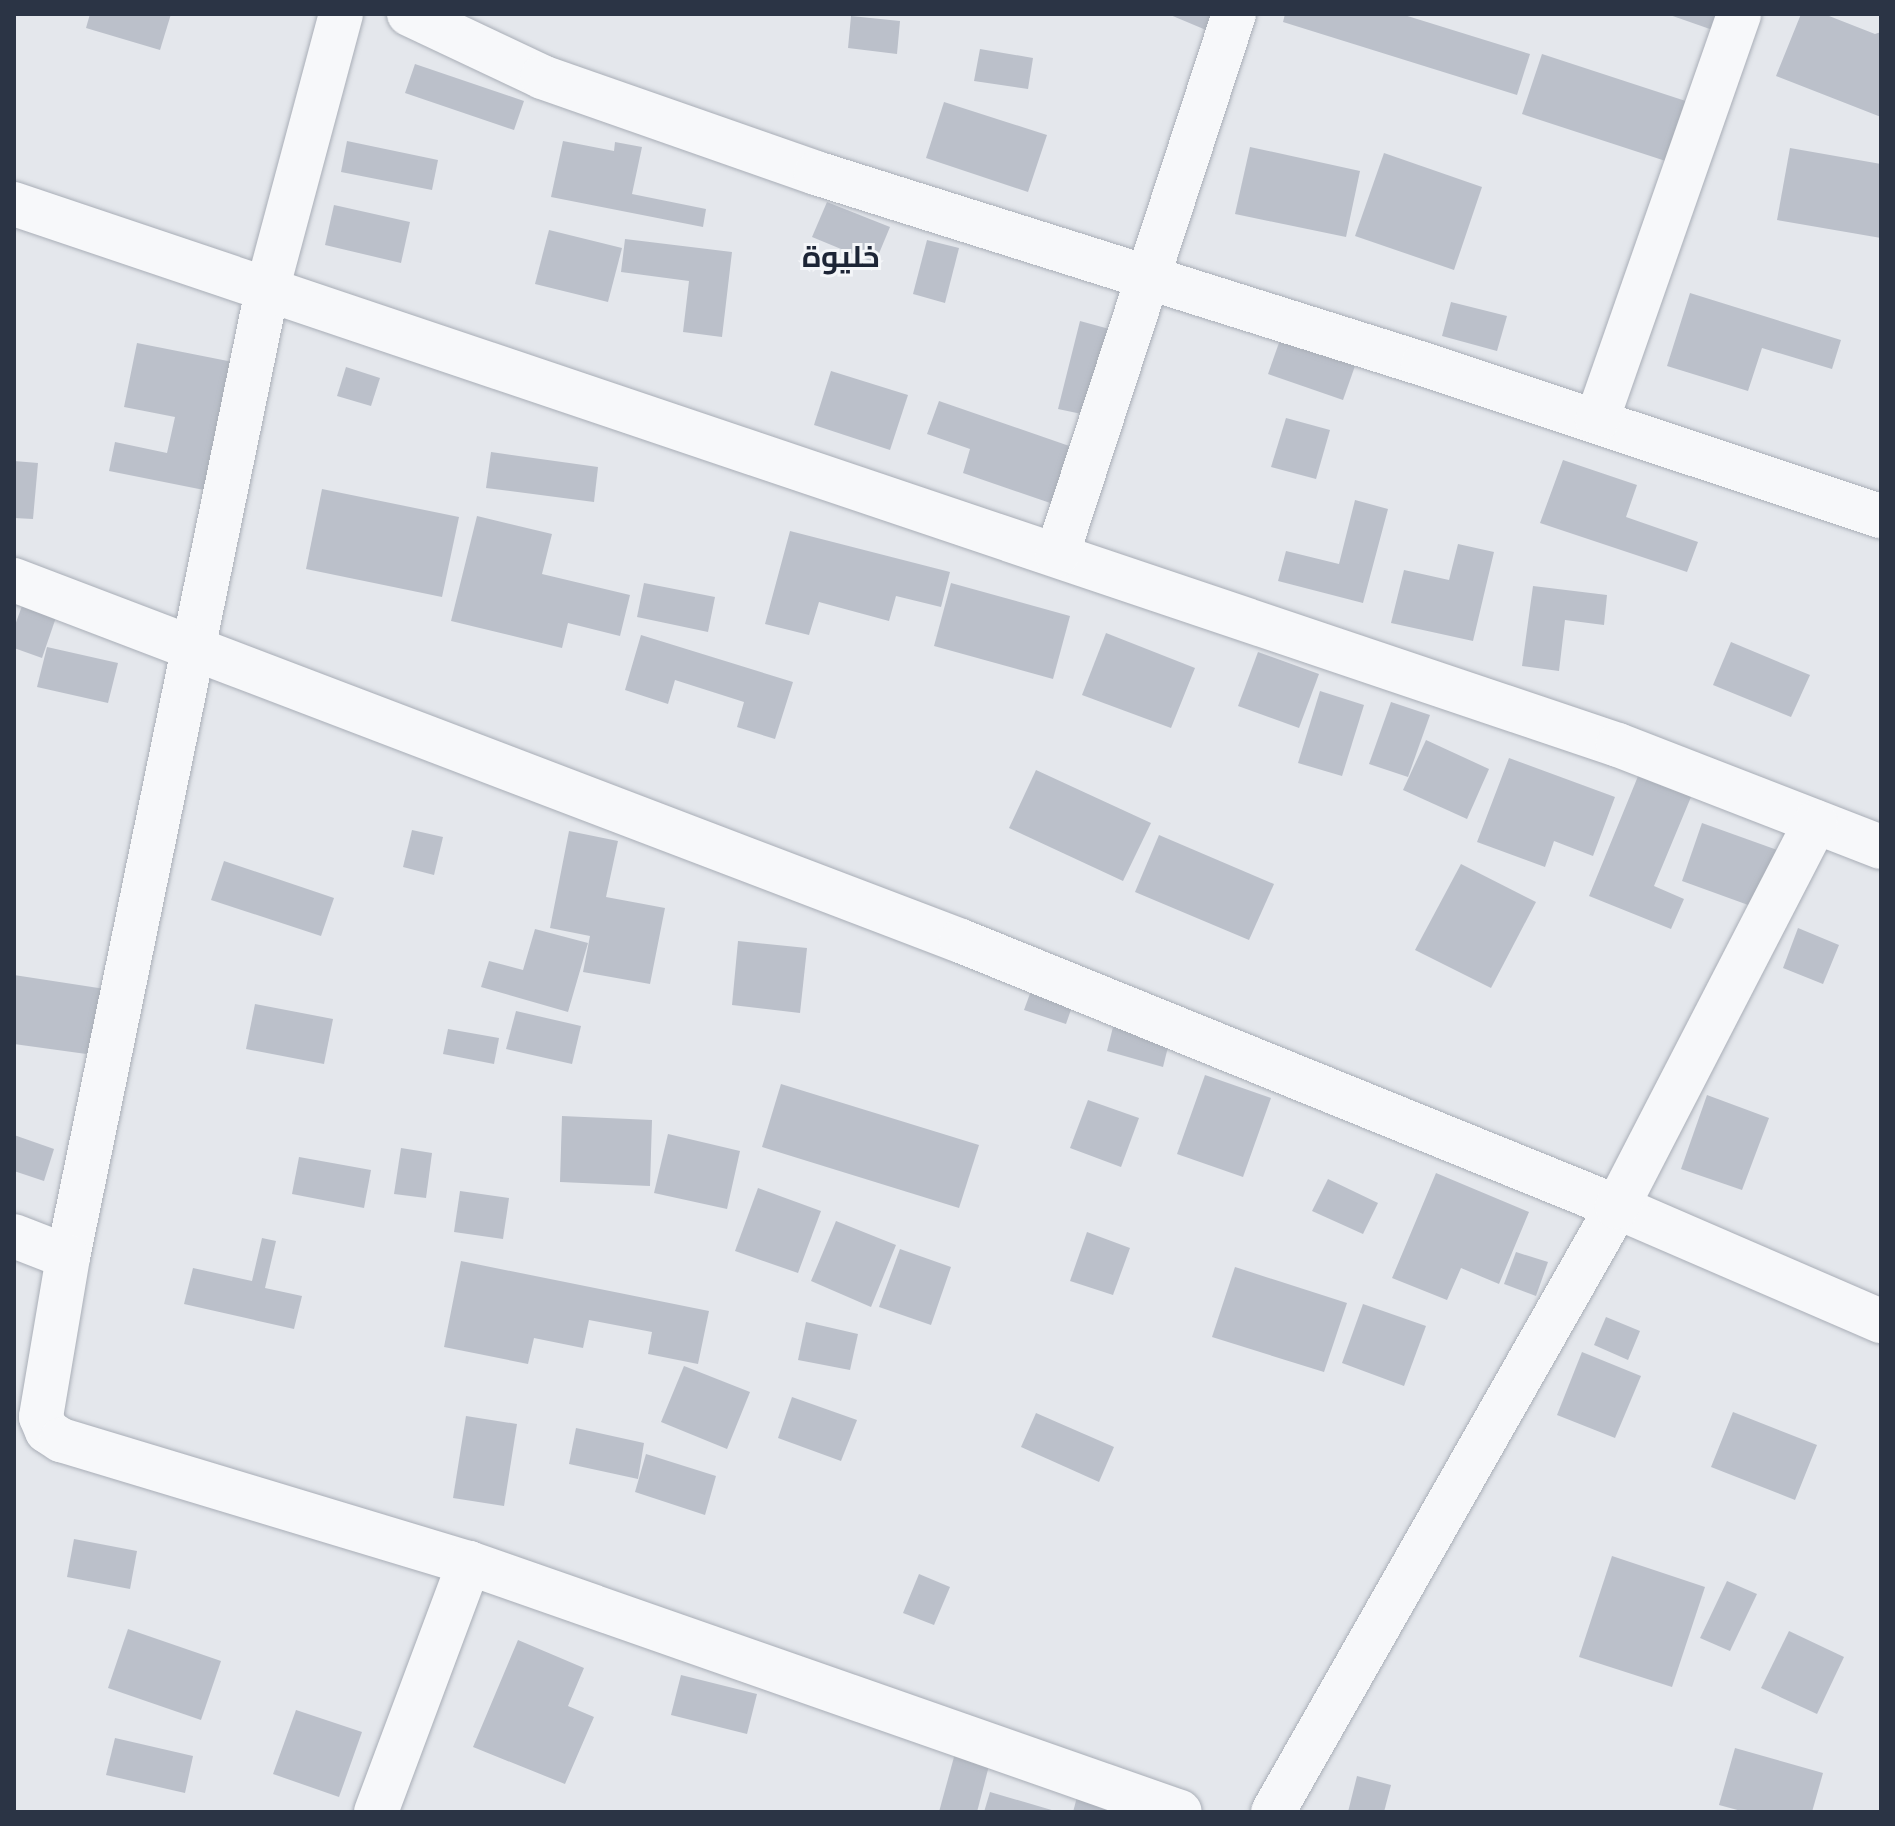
<!DOCTYPE html>
<html>
<head>
<meta charset="utf-8">
<style>
  body { margin:0 }
  #map { position:relative; width:1895px; height:1826px; overflow:hidden; background:#e4e7ec; font-family:Helvetica,Cairo,sans-serif }
  div>[style] { position:absolute }
  [style*='--x'] { left:calc(var(--x)*1px); top:calc(var(--y)*1px); width:calc(var(--w)*1px); rotate:calc(var(--a)*1deg) }
  .building>* { inset:0; background:#bbc0ca }
  .roads { filter:drop-shadow(0 0 2px #a9aeb7) drop-shadow(0 0 2px #a9aeb7) }
  .minor>* { height:44px; margin:-22px; padding:0 22px; transform-origin:22px; border-radius:22px; background:#f7f8fa }
  span { translate:-50% -50%; white-space:nowrap; text-align:center; line-height:1.15; -webkit-text-stroke:6px #f4f6f9; paint-order:stroke }
  .neighbourhood-label { font-size:30px; color:#1d2536; font-weight:700 }
  .frame { position:absolute; inset:0; border:16px solid #2b3445; pointer-events:none }
</style>
</head>
<body>
<div id="map">
  <div class="building">
    <div style="clip-path:polygon(90px 14px,171px 14px,160px 50px,86px 28px)"></div>
    <div style="clip-path:polygon(1168px 14px,1213px 14px,1206px 30px)"></div>
    <div style="clip-path:polygon(1285px 14px,1401px 14px,1530px 54px,1517px 95px,1283px 22px)"></div>
    <div style="clip-path:polygon(1667px 14px,1734px 14px,1727px 35px)"></div>
    <div style="clip-path:polygon(1801px 14px,1824px 14px,1875px 34px,1881px 32px,1881px 117px,1776px 76px)"></div>
    <div style="clip-path:polygon(851px 16px,900px 21px,897px 54px,848px 48px)"></div>
    <div style="clip-path:polygon(980px 49px,1033px 58px,1028px 89px,974px 81px)"></div>
    <div style="clip-path:polygon(1542px 54px,1704px 107px,1684px 167px,1522px 114px)"></div>
    <div style="clip-path:polygon(415px 64px,524px 101px,514px 130px,405px 93px)"></div>
    <div style="clip-path:polygon(944px 102px,1047px 135px,1028px 192px,926px 158px)"></div>
    <div style="clip-path:polygon(347px 141px,438px 160px,432px 190px,341px 172px)"></div>
    <div style="clip-path:polygon(563px 141px,614px 151px,615px 142px,642px 147px,632px 194px,706px 209px,703px 227px,551px 197px)"></div>
    <div style="clip-path:polygon(1250px 147px,1360px 171px,1346px 237px,1235px 214px)"></div>
    <div style="clip-path:polygon(1790px 148px,1881px 164px,1881px 238px,1777px 220px)"></div>
    <div style="clip-path:polygon(1384px 153px,1482px 187px,1454px 270px,1355px 236px)"></div>
    <div style="clip-path:polygon(827px 202px,890px 227px,875px 263px,812px 237px)"></div>
    <div style="clip-path:polygon(334px 205px,410px 222px,401px 263px,325px 245px)"></div>
    <div style="clip-path:polygon(549px 230px,622px 248px,608px 302px,535px 284px)"></div>
    <div style="clip-path:polygon(625px 239px,732px 252px,722px 337px,683px 332px,689px 281px,621px 272px)"></div>
    <div style="clip-path:polygon(927px 240px,959px 248px,945px 303px,913px 294px)"></div>
    <div style="clip-path:polygon(1690px 293px,1841px 340px,1832px 369px,1762px 348px,1748px 391px,1667px 366px)"></div>
    <div style="clip-path:polygon(1451px 302px,1507px 316px,1497px 351px,1442px 336px)"></div>
    <div style="clip-path:polygon(1080px 321px,1113px 330px,1091px 416px,1058px 409px)"></div>
    <div style="clip-path:polygon(1280px 340px,1355px 366px,1343px 400px,1268px 374px)"></div>
    <div style="clip-path:polygon(137px 343px,243px 364px,219px 493px,109px 471px,115px 442px,167px 453px,175px 417px,124px 407px)"></div>
    <div style="clip-path:polygon(346px 367px,380px 378px,371px 406px,337px 396px)"></div>
    <div style="clip-path:polygon(831px 371px,908px 395px,890px 450px,814px 425px)"></div>
    <div style="clip-path:polygon(939px 401px,1078px 449px,1059px 506px,963px 473px,970px 449px,927px 434px)"></div>
    <div style="clip-path:polygon(1286px 418px,1330px 430px,1316px 479px,1271px 467px)"></div>
    <div style="clip-path:polygon(491px 452px,598px 467px,594px 502px,486px 488px)"></div>
    <div style="clip-path:polygon(1563px 460px,1637px 485px,1626px 517px,1698px 542px,1687px 572px,1540px 523px)"></div>
    <div style="clip-path:polygon(14px 461px,38px 463px,33px 519px,14px 518px)"></div>
    <div style="clip-path:polygon(322px 489px,459px 517px,442px 597px,306px 569px)"></div>
    <div style="clip-path:polygon(1355px 500px,1388px 509px,1363px 603px,1278px 581px,1286px 551px,1339px 564px)"></div>
    <div style="clip-path:polygon(477px 516px,552px 534px,542px 574px,630px 595px,620px 636px,568px 623px,562px 648px,451px 621px)"></div>
    <div style="clip-path:polygon(790px 531px,950px 572px,941px 607px,896px 596px,889px 621px,819px 602px,809px 635px,765px 624px)"></div>
    <div style="clip-path:polygon(1458px 544px,1494px 552px,1473px 641px,1391px 623px,1404px 570px,1449px 580px)"></div>
    <div style="clip-path:polygon(644px 583px,715px 597px,708px 632px,637px 617px)"></div>
    <div style="clip-path:polygon(951px 583px,1070px 616px,1053px 679px,934px 646px)"></div>
    <div style="clip-path:polygon(1533px 586px,1607px 595px,1604px 625px,1565px 620px,1559px 671px,1522px 666px)"></div>
    <div style="clip-path:polygon(27px 592px,61px 603px,42px 658px,14px 648px,14px 628px)"></div>
    <div style="clip-path:polygon(1106px 633px,1195px 668px,1171px 728px,1082px 695px)"></div>
    <div style="clip-path:polygon(641px 635px,793px 682px,775px 739px,737px 727px,744px 702px,675px 680px,668px 704px,625px 690px)"></div>
    <div style="clip-path:polygon(1731px 642px,1810px 675px,1791px 717px,1713px 685px)"></div>
    <div style="clip-path:polygon(47px 647px,118px 663px,108px 703px,37px 687px)"></div>
    <div style="clip-path:polygon(1258px 652px,1319px 674px,1299px 728px,1238px 706px)"></div>
    <div style="clip-path:polygon(1320px 691px,1364px 705px,1342px 776px,1298px 763px)"></div>
    <div style="clip-path:polygon(1391px 702px,1430px 715px,1408px 777px,1369px 764px)"></div>
    <div style="clip-path:polygon(1426px 740px,1489px 769px,1467px 819px,1403px 790px)"></div>
    <div style="clip-path:polygon(1509px 758px,1615px 797px,1593px 856px,1554px 841px,1545px 867px,1477px 842px)"></div>
    <div style="clip-path:polygon(1643px 764px,1696px 785px,1654px 886px,1684px 899px,1671px 929px,1589px 896px)"></div>
    <div style="clip-path:polygon(1036px 770px,1151px 823px,1123px 881px,1009px 828px)"></div>
    <div style="clip-path:polygon(1702px 823px,1783px 852px,1762px 910px,1682px 881px)"></div>
    <div style="clip-path:polygon(412px 830px,443px 837px,434px 875px,403px 867px)"></div>
    <div style="clip-path:polygon(569px 831px,618px 841px,606px 897px,665px 908px,650px 984px,583px 972px,590px 936px,550px 928px)"></div>
    <div style="clip-path:polygon(1159px 835px,1274px 884px,1249px 940px,1135px 892px)"></div>
    <div style="clip-path:polygon(224px 861px,334px 898px,321px 936px,211px 900px)"></div>
    <div style="clip-path:polygon(1461px 864px,1536px 902px,1491px 988px,1415px 950px)"></div>
    <div style="clip-path:polygon(1798px 928px,1839px 945px,1823px 984px,1783px 968px)"></div>
    <div style="clip-path:polygon(535px 929px,588px 943px,568px 1012px,481px 987px,489px 961px,523px 970px)"></div>
    <div style="clip-path:polygon(738px 941px,807px 948px,800px 1013px,732px 1005px)"></div>
    <div style="clip-path:polygon(14px 975px,118px 991px,108px 1057px,14px 1044px)"></div>
    <div style="clip-path:polygon(1035px 980px,1076px 995px,1066px 1024px,1024px 1010px)"></div>
    <div style="clip-path:polygon(255px 1004px,333px 1019px,324px 1064px,246px 1049px)"></div>
    <div style="clip-path:polygon(516px 1011px,581px 1026px,572px 1064px,506px 1049px)"></div>
    <div style="clip-path:polygon(1116px 1015px,1172px 1031px,1163px 1067px,1107px 1051px)"></div>
    <div style="clip-path:polygon(448px 1029px,499px 1038px,494px 1064px,443px 1054px)"></div>
    <div style="clip-path:polygon(1205px 1075px,1271px 1098px,1243px 1177px,1177px 1154px)"></div>
    <div style="clip-path:polygon(781px 1084px,979px 1145px,959px 1208px,762px 1147px)"></div>
    <div style="clip-path:polygon(1707px 1095px,1769px 1118px,1742px 1190px,1681px 1169px)"></div>
    <div style="clip-path:polygon(1088px 1100px,1139px 1118px,1121px 1167px,1070px 1148px)"></div>
    <div style="clip-path:polygon(562px 1116px,652px 1120px,650px 1186px,560px 1182px)"></div>
    <div style="clip-path:polygon(668px 1134px,740px 1151px,727px 1209px,654px 1193px)"></div>
    <div style="clip-path:polygon(14px 1135px,54px 1149px,44px 1181px,14px 1171px)"></div>
    <div style="clip-path:polygon(401px 1148px,432px 1153px,426px 1198px,394px 1194px)"></div>
    <div style="clip-path:polygon(299px 1157px,371px 1170px,364px 1208px,292px 1194px)"></div>
    <div style="clip-path:polygon(1436px 1173px,1529px 1212px,1499px 1284px,1461px 1268px,1447px 1300px,1392px 1278px)"></div>
    <div style="clip-path:polygon(1328px 1179px,1378px 1203px,1363px 1234px,1312px 1211px)"></div>
    <div style="clip-path:polygon(758px 1188px,821px 1211px,798px 1273px,735px 1251px)"></div>
    <div style="clip-path:polygon(460px 1191px,509px 1198px,503px 1239px,454px 1232px)"></div>
    <div style="clip-path:polygon(836px 1221px,896px 1245px,871px 1307px,811px 1281px)"></div>
    <div style="clip-path:polygon(1087px 1232px,1130px 1248px,1113px 1295px,1070px 1281px)"></div>
    <div style="clip-path:polygon(262px 1238px,276px 1241px,265px 1288px,302px 1296px,294px 1329px,184px 1304px,193px 1268px,252px 1281px)"></div>
    <div style="clip-path:polygon(900px 1249px,951px 1267px,931px 1325px,879px 1307px)"></div>
    <div style="clip-path:polygon(1516px 1252px,1548px 1262px,1536px 1296px,1504px 1284px)"></div>
    <div style="clip-path:polygon(461px 1261px,709px 1311px,698px 1364px,648px 1354px,652px 1332px,589px 1320px,583px 1348px,534px 1338px,528px 1364px,444px 1347px)"></div>
    <div style="clip-path:polygon(1235px 1267px,1347px 1303px,1324px 1372px,1212px 1337px)"></div>
    <div style="clip-path:polygon(1363px 1304px,1426px 1326px,1404px 1386px,1342px 1363px)"></div>
    <div style="clip-path:polygon(1606px 1317px,1640px 1331px,1628px 1360px,1594px 1345px)"></div>
    <div style="clip-path:polygon(806px 1322px,858px 1334px,850px 1370px,798px 1360px)"></div>
    <div style="clip-path:polygon(1582px 1352px,1641px 1376px,1615px 1438px,1557px 1415px)"></div>
    <div style="clip-path:polygon(684px 1366px,750px 1392px,727px 1449px,661px 1422px)"></div>
    <div style="clip-path:polygon(792px 1397px,857px 1420px,841px 1461px,778px 1438px)"></div>
    <div style="clip-path:polygon(1733px 1412px,1817px 1445px,1795px 1500px,1711px 1467px)"></div>
    <div style="clip-path:polygon(1036px 1413px,1114px 1447px,1099px 1482px,1021px 1447px)"></div>
    <div style="clip-path:polygon(466px 1416px,517px 1424px,504px 1506px,453px 1498px)"></div>
    <div style="clip-path:polygon(576px 1428px,644px 1443px,638px 1479px,569px 1464px)"></div>
    <div style="clip-path:polygon(646px 1454px,716px 1476px,705px 1515px,635px 1492px)"></div>
    <div style="clip-path:polygon(74px 1539px,137px 1551px,130px 1589px,67px 1577px)"></div>
    <div style="clip-path:polygon(1612px 1556px,1705px 1587px,1672px 1687px,1579px 1657px)"></div>
    <div style="clip-path:polygon(919px 1574px,950px 1587px,934px 1625px,903px 1613px)"></div>
    <div style="clip-path:polygon(1727px 1581px,1757px 1594px,1730px 1651px,1700px 1638px)"></div>
    <div style="clip-path:polygon(128px 1629px,221px 1661px,201px 1720px,108px 1688px)"></div>
    <div style="clip-path:polygon(1789px 1631px,1844px 1657px,1817px 1714px,1761px 1688px)"></div>
    <div style="clip-path:polygon(518px 1640px,584px 1668px,568px 1706px,594px 1717px,565px 1784px,473px 1747px)"></div>
    <div style="clip-path:polygon(681px 1675px,757px 1694px,747px 1734px,671px 1715px)"></div>
    <div style="clip-path:polygon(296px 1710px,362px 1732px,339px 1797px,273px 1774px)"></div>
    <div style="clip-path:polygon(115px 1738px,193px 1756px,185px 1793px,106px 1775px)"></div>
    <div style="clip-path:polygon(957px 1746px,992px 1754px,977px 1812px,939px 1812px)"></div>
    <div style="clip-path:polygon(1735px 1748px,1823px 1773px,1812px 1812px,1745px 1812px,1719px 1805px)"></div>
    <div style="clip-path:polygon(1357px 1776px,1391px 1785px,1384px 1812px,1348px 1812px)"></div>
    <div style="clip-path:polygon(1080px 1786px,1163px 1812px,1073px 1812px)"></div>
    <div style="clip-path:polygon(990px 1792px,1055px 1811px,1055px 1812px,984px 1812px)"></div>
  </div>
  <div class="roads">
    <div class="minor">
      <div style="--x:341;--y:14;--w:286;--a:105"></div>
      <div style="--x:267;--y:290;--w:987;--a:101.63"></div>
      <div style="--x:68;--y:1257;--w:162;--a:99.6"></div>
      <div style="--x:41;--y:1417;--w:15;--a:67"></div>
      <div style="--x:47;--y:1431;--w:17;--a:33"></div>
      <div style="--x:61;--y:1440;--w:426;--a:16.8"></div>
      <div style="--x:469;--y:1563;--w:753;--a:19.3"></div>
      <div style="--x:409;--y:14;--w:147;--a:25.3"></div>
      <div style="--x:542;--y:77;--w:290;--a:19.3"></div>
      <div style="--x:816;--y:173;--w:636;--a:17.47"></div>
      <div style="--x:1423;--y:364;--w:483;--a:18.4"></div>
      <div style="--x:14;--y:204;--w:1693;--a:18.64"></div>
      <div style="--x:1618;--y:745;--w:282;--a:21.2"></div>
      <div style="--x:1597;--y:420;--w:430;--a:-70.7"></div>
      <div style="--x:1057;--y:555;--w:569;--a:-71.88"></div>
      <div style="--x:14;--y:580;--w:1013;--a:20.87"></div>
      <div style="--x:961;--y:941;--w:708;--a:22.07"></div>
      <div style="--x:1617;--y:1207;--w:288;--a:23.4"></div>
      <div style="--x:14;--y:1236;--w:58;--a:21.3"></div>
      <div style="--x:376;--y:1812;--w:266;--a:-69.5"></div>
      <div style="--x:1273;--y:1812;--w:696;--a:-60.38"></div>
      <div style="--x:1617;--y:1207;--w:433;--a:-62.7"></div>
    </div>
  </div>
  <div class="neighbourhood-label">
    <span style="left:841px;top:257px">خليوة</span>
  </div>
  <div class="frame"></div>
</div>
</body>
</html>
